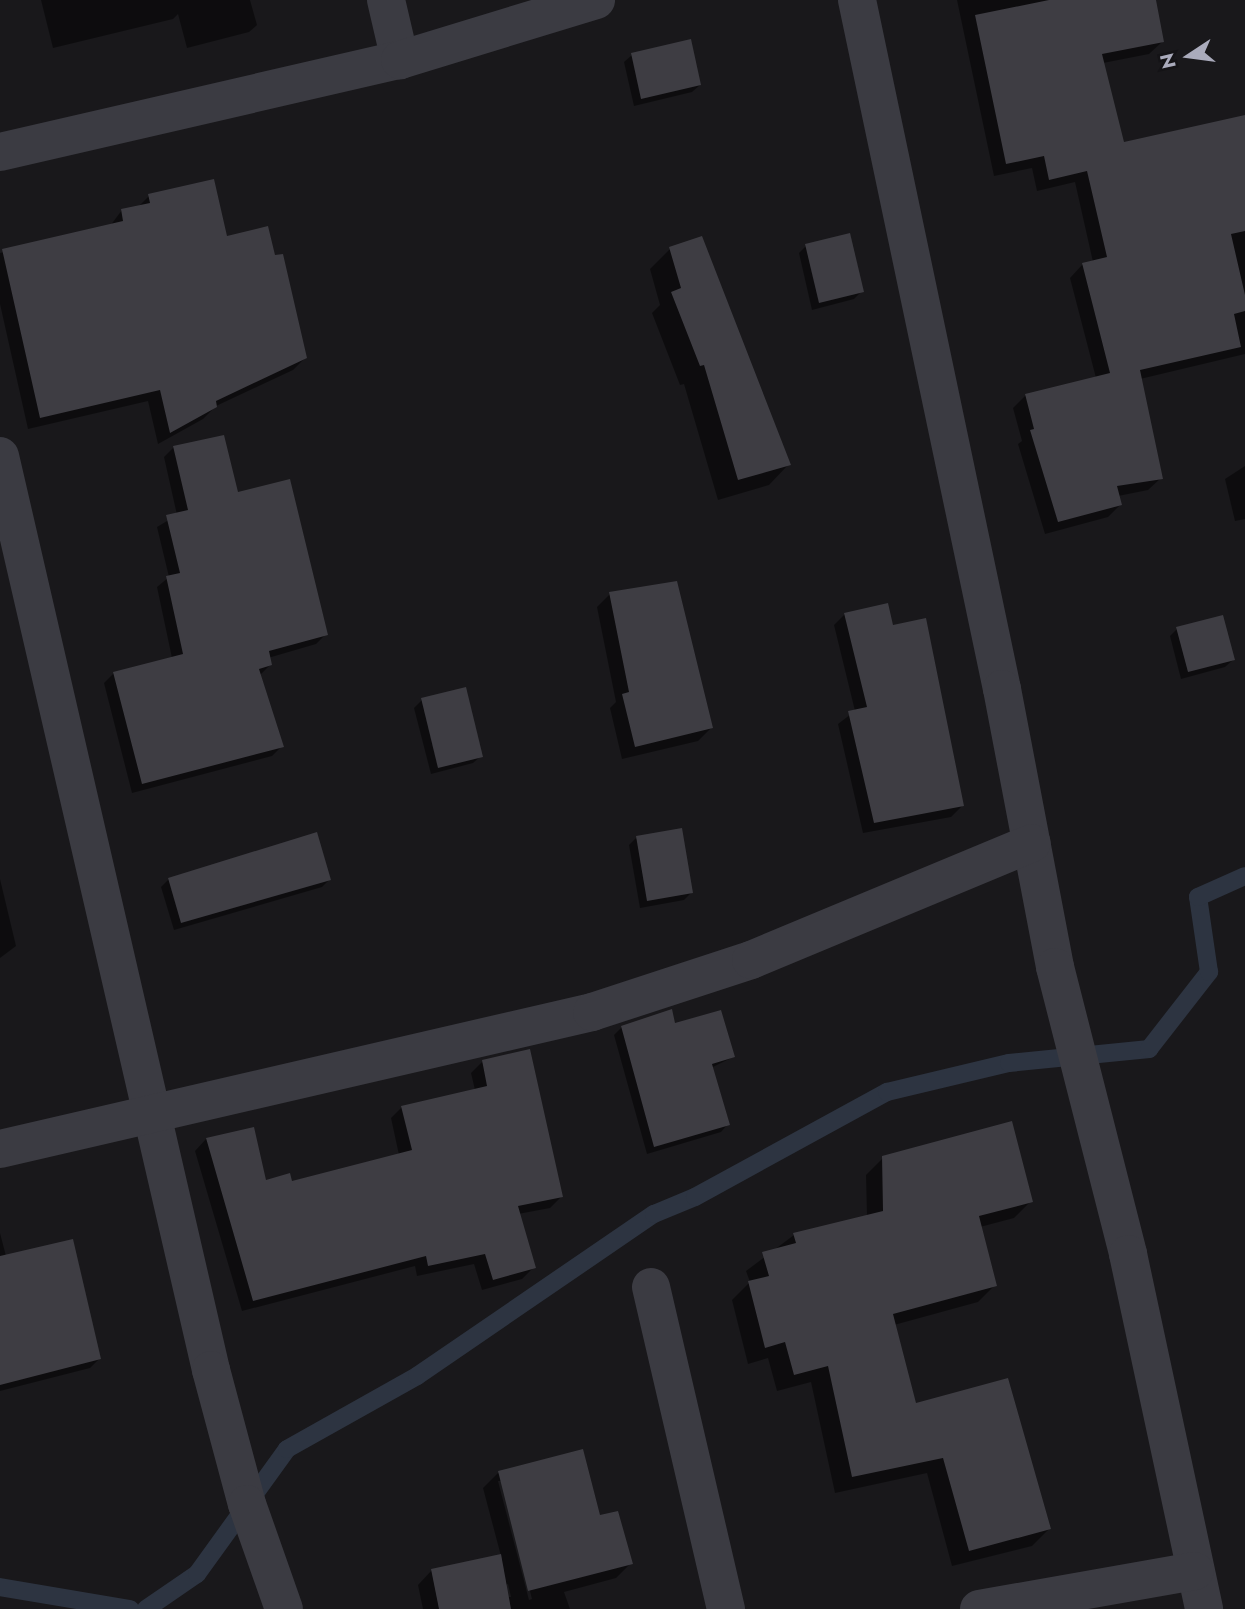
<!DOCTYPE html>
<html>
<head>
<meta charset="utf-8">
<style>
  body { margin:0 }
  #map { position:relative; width:1245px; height:1609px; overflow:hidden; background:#19181b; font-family:Jost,sans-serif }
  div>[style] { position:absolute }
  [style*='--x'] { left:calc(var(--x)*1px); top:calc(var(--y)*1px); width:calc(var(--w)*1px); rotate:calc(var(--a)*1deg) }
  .shadow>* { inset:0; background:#0007 }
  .stream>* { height:18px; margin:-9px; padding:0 9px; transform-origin:9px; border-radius:9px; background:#2d3441 }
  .building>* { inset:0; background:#3e3d43 }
  .minor>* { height:38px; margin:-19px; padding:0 19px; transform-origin:19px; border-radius:19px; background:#3b3b42 }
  span { translate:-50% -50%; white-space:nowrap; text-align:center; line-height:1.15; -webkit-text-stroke:6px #141316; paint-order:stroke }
  .north { position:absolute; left:1154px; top:21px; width:70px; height:70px; -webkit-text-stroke:5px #141316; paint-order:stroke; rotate:257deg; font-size:19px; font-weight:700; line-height:28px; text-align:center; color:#aaabbc }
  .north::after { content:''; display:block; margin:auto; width:24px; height:32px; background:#aaabbc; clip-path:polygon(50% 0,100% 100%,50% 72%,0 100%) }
</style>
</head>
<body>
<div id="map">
  <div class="shadow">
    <div style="clip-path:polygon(41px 0,250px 0,257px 25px,249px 32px,187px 48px,178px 14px,173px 19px,53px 48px)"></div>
    <div style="clip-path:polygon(957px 0,1154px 0,1162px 42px,1149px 54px,1103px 63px,1123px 144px,1245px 117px,1245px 354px,1140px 379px,1161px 478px,1148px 490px,1118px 496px,1121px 504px,1108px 517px,1045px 534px,1018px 444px,1022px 441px,1013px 408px,1026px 395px,1096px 378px,1070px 278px,1082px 265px,1093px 262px,1075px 182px,1037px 191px,1032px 168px,994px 176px)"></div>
    <div style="clip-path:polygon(632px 55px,700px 85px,692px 92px,634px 106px,624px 62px)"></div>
    <div style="clip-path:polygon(149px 196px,226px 238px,305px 358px,293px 370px,216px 406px,203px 419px,158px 444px,148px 401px,28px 429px,0 304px,0 253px,110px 226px,122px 210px,138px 207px)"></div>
    <div style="clip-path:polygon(806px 246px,862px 291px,854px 299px,812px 310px,799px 253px)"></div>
    <div style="clip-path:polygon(670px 249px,789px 464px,769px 485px,718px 500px,684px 384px,680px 385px,652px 313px,660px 305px,650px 269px)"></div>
    <div style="clip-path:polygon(174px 447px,237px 494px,326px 634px,316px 644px,268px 658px,270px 665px,260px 675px,282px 746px,272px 756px,132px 793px,104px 683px,114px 673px,172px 658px,157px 587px,169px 577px,157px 527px,177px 515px,164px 457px)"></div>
    <div style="clip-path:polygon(1245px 466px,1245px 519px,1235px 521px,1225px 479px)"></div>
    <div style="clip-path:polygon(610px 594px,711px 728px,698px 741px,622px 759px,610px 708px,616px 702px,597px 607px)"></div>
    <div style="clip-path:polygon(845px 614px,892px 627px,962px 806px,951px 817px,863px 833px,838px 724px,855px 711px,834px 625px)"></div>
    <div style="clip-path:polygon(1177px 629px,1233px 660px,1225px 667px,1181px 679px,1170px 636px)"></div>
    <div style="clip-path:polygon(422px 700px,481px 756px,473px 763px,431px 774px,414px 708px)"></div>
    <div style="clip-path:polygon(636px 838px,691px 893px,684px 900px,640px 908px,629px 845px)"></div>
    <div style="clip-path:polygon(0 879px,16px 946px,0 958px)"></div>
    <div style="clip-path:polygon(169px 879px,329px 880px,322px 887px,174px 930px,161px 887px)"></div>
    <div style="clip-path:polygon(674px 1025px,733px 1057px,711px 1068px,728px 1124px,721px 1132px,647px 1154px,614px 1035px,622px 1027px)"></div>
    <div style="clip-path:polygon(482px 1062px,561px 1197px,550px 1208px,518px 1214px,534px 1267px,522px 1279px,482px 1290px,474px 1264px,417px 1276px,415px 1266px,242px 1311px,195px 1151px,206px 1139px,253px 1129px,265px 1182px,291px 1183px,399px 1155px,391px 1118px,402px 1107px,475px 1090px,471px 1073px)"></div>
    <div style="clip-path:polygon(883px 1158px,1031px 1201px,1014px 1218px,980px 1227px,995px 1285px,978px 1302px,894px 1325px,915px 1405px,1049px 1529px,1032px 1546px,952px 1566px,927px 1473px,835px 1493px,811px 1382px,777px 1391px,768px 1358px,748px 1364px,732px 1300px,750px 1282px,746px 1271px,794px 1235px,867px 1216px,866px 1175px)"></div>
    <div style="clip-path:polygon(0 1233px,6px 1256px,99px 1359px,90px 1368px,0 1391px)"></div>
    <div style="clip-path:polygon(evenodd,498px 1473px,599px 1517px,631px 1563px,616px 1578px,564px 1592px,570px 1609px,423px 1609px,418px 1585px,432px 1570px,501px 1556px,483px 1488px,498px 1473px,498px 1481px,502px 1481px,532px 1599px,529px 1600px,498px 1481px,498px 1473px,508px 1584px,511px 1597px,507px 1597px,505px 1585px,508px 1584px)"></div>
  </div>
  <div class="stream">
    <div style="--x:0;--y:1587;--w:132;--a:9.6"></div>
    <div style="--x:146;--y:1609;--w:62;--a:-34.5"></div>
    <div style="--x:197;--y:1574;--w:154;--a:-54.2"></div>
    <div style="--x:287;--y:1449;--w:149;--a:-29.3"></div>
    <div style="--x:417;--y:1376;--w:287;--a:-34.4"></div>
    <div style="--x:654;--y:1214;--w:44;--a:-22.5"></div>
    <div style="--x:695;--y:1197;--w:219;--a:-28.7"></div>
    <div style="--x:887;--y:1092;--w:125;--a:-13.4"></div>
    <div style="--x:1009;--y:1063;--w:141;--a:-5.7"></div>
    <div style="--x:1149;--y:1049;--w:98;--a:-52.1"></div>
    <div style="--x:1209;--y:972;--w:76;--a:-98.3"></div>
    <div style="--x:1198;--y:897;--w:51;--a:-24.1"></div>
  </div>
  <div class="building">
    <div style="clip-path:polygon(1049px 0,1156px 0,1164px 42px,1102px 54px,1124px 142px,1245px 115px,1245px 231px,1231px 234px,1245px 295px,1245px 311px,1234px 314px,1241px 347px,1140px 370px,1163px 479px,1117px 486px,1122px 505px,1058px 522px,1030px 430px,1034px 429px,1025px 394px,1110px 373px,1082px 263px,1107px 257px,1087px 171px,1049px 180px,1044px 156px,1006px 164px,975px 15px)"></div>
    <div style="clip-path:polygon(691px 39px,701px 85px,641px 99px,631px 53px)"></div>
    <div style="clip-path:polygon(214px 179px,227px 236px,268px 226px,275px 255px,283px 254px,307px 358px,216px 401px,217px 407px,170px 433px,160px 390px,40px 418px,2px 249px,123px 221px,121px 209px,150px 203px,148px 194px)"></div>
    <div style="clip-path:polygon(850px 233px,864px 292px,819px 303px,805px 244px)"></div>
    <div style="clip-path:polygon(702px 236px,791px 465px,738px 480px,704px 365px,700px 366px,671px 292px,681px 288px,669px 247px)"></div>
    <div style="clip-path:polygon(224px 435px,238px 492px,290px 479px,328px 635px,269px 651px,272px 665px,259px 669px,284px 747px,142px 784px,113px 672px,183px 654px,166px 576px,180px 573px,166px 515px,188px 510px,173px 446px)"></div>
    <div style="clip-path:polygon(677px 581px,713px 728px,635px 747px,622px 694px,629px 692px,609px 592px)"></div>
    <div style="clip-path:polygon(888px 603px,893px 625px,926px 618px,964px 806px,874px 823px,848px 711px,867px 707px,844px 613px)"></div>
    <div style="clip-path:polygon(1223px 615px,1235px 660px,1188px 672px,1176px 627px)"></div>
    <div style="clip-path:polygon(466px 687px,483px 757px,438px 768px,421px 698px)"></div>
    <div style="clip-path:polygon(682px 828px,693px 893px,647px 901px,636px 836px)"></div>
    <div style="clip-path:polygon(317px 832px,331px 880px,181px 923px,168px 878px)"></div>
    <div style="clip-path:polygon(672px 1009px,675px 1023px,721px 1010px,735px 1057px,712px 1064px,730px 1125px,654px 1147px,621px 1026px)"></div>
    <div style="clip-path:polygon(530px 1049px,563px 1197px,518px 1206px,536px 1268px,493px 1280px,485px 1254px,428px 1266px,426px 1256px,253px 1301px,206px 1138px,254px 1127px,266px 1180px,290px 1173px,292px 1181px,412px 1150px,401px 1106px,487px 1086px,482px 1060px)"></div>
    <div style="clip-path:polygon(1012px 1121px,1033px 1202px,979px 1216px,997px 1286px,893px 1314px,916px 1403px,1008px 1378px,1051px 1529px,969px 1551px,943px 1458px,852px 1477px,828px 1366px,794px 1375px,785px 1342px,765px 1348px,748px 1281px,769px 1276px,762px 1252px,796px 1243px,793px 1233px,883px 1211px,882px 1156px)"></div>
    <div style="clip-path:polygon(73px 1239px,101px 1359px,0 1385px,0 1256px)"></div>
    <div style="clip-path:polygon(583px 1449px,600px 1515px,618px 1511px,633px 1564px,528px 1591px,498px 1471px)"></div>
    <div style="clip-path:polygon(501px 1554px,511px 1609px,439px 1609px,431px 1569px)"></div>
  </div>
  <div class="minor">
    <div style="--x:386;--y:0;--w:62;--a:76.9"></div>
    <div style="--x:857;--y:0;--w:704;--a:78.12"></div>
    <div style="--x:1002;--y:689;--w:283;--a:79.2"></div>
    <div style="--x:1055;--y:967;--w:296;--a:75.7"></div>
    <div style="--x:1128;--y:1254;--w:363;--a:77.9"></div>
    <div style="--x:0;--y:152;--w:410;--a:-13"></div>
    <div style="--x:400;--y:60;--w:205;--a:-17"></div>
    <div style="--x:0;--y:456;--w:938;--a:77"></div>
    <div style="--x:211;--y:1370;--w:139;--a:75"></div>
    <div style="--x:247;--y:1504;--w:111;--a:70.6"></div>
    <div style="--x:0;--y:1149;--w:608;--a:-13.03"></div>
    <div style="--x:592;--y:1012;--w:167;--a:-18.1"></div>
    <div style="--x:751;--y:960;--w:304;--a:-22.6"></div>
    <div style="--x:651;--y:1287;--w:331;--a:76.9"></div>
    <div style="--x:979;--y:1609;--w:219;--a:-10"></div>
  </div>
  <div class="north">N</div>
</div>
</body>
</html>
